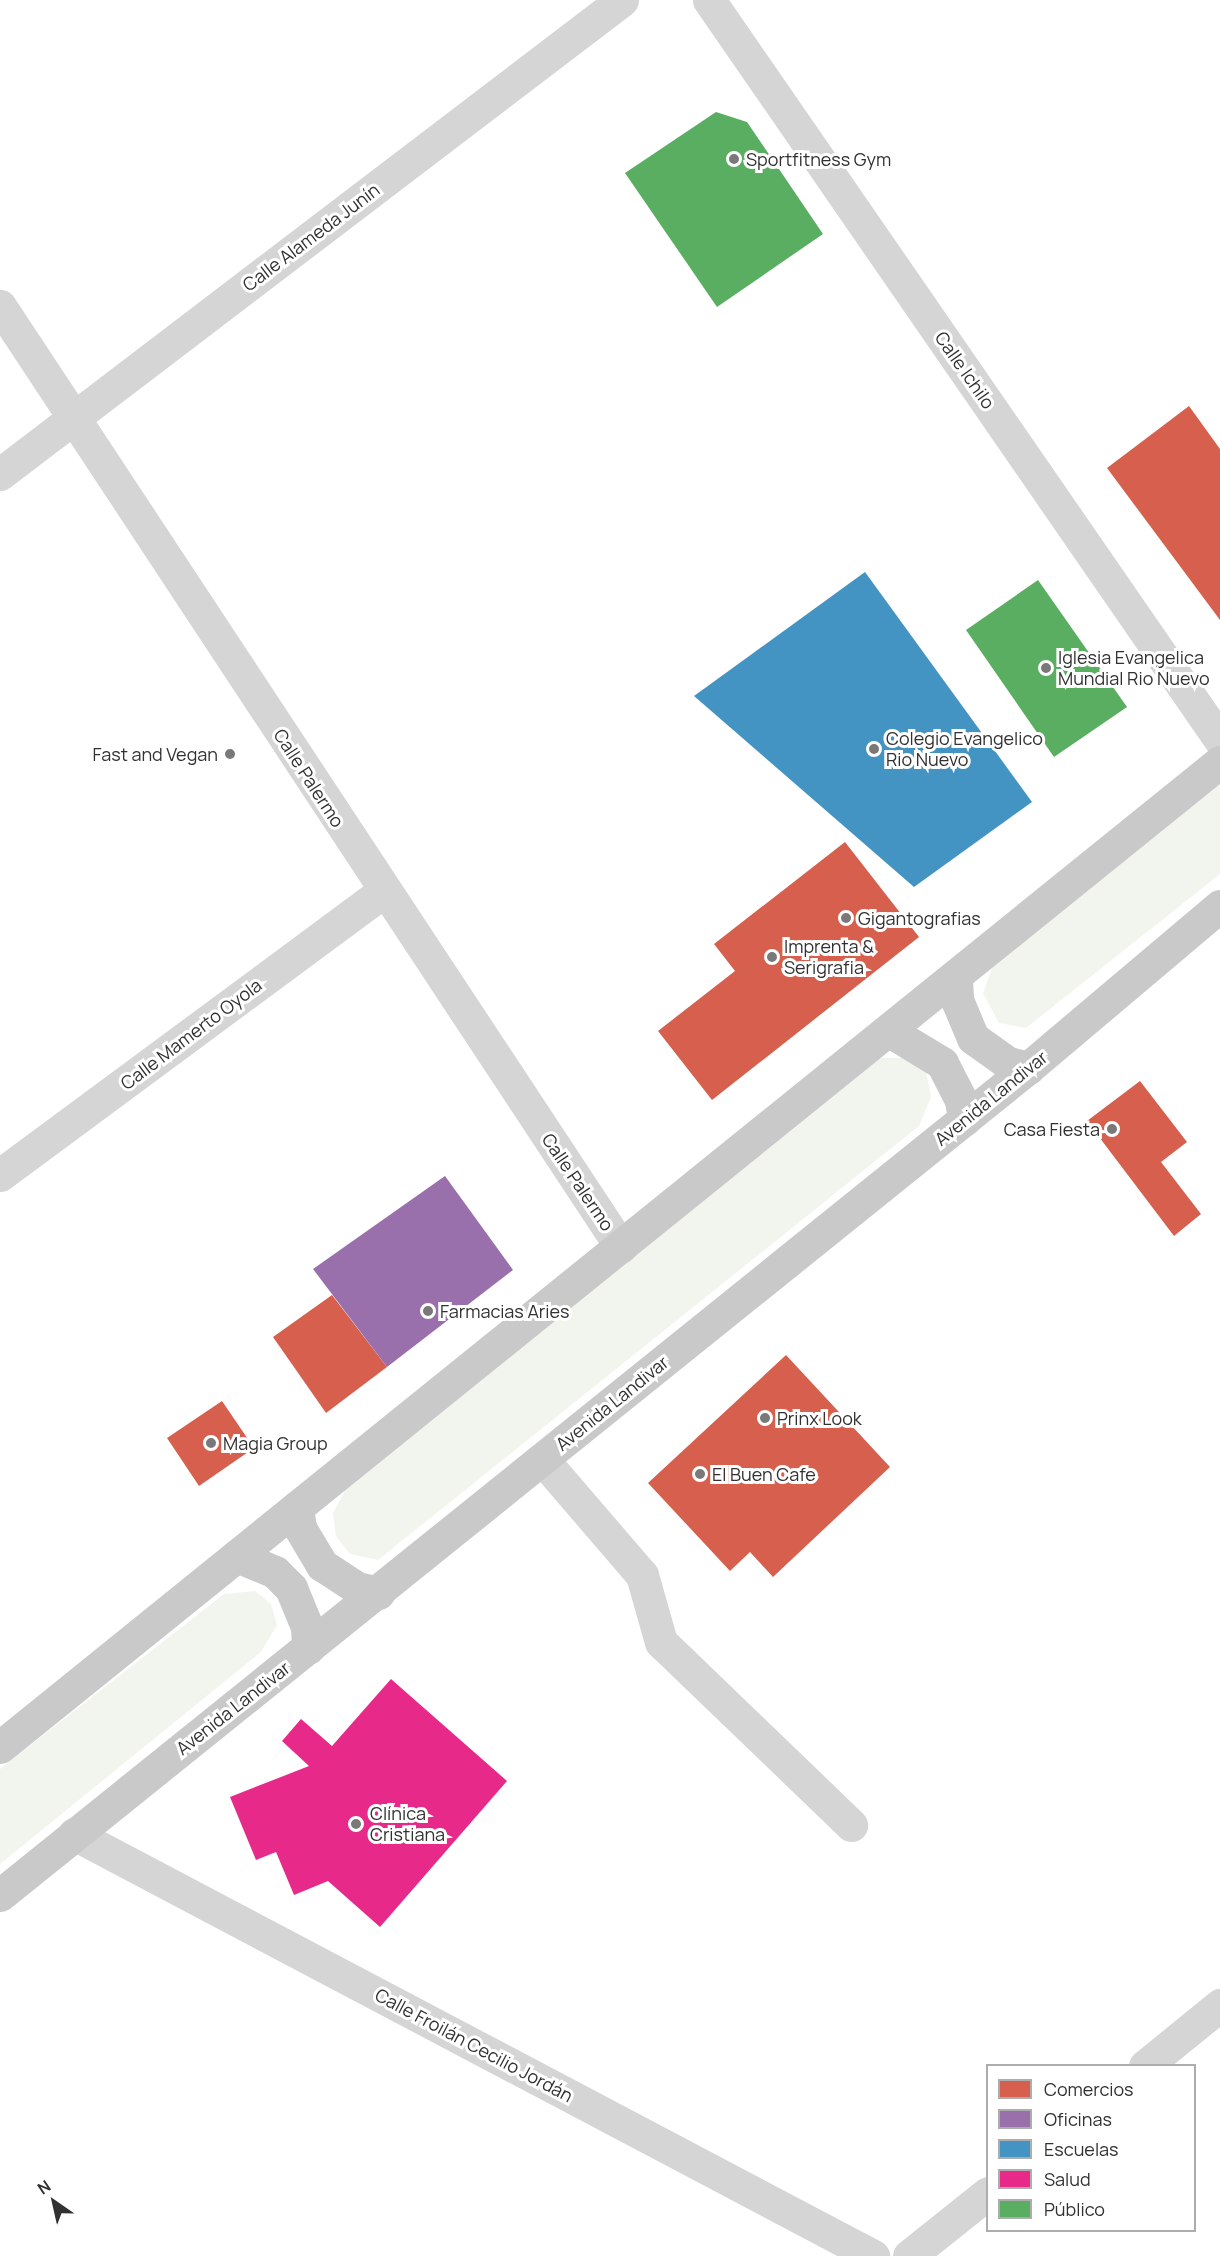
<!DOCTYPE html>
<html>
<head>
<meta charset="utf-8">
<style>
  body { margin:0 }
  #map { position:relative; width:1220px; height:2256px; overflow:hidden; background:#fff; font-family:Manrope,sans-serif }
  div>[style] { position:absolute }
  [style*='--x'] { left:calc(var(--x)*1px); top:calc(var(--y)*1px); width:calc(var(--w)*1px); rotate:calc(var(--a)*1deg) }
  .green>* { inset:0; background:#f1f5ee }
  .shops>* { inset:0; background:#d6604d }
  .offices>* { inset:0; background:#9970ab }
  .schools>* { inset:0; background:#4393c3 }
  .health>* { inset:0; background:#e7298a }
  .public>* { inset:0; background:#5aae61 }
  .minor>* { height:33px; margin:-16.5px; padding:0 16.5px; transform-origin:16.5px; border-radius:16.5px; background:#d5d5d5 }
  .major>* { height:33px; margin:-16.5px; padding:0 16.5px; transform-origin:16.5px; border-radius:16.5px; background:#c9c9c9 }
  .dots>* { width:16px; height:16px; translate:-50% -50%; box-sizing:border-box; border:3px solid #fff; border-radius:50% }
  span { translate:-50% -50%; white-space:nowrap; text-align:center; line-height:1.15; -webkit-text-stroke:6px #fff; paint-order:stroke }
  .poi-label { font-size:18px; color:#313131 }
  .left { translate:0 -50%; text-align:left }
  .right { translate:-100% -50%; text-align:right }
  .street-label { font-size:18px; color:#313131 }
  .legend { position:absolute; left:986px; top:2064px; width:210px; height:168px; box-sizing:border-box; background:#fff; border:2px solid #adadad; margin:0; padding:8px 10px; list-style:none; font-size:18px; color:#313131 }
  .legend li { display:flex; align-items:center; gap:12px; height:30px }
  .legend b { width:30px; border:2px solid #adadad }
  .north { position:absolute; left:24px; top:2172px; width:60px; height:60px; -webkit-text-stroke:4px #fff; paint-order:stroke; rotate:326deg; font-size:16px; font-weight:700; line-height:24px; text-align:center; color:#313131 }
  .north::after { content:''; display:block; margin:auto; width:21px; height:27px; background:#313131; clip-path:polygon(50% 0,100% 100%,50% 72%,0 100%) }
</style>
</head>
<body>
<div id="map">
  <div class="green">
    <div style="clip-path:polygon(1220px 776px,1220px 874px,1026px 1028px,999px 1023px,983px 993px,994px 963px)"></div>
    <div style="clip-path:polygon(877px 1058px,908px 1058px,926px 1072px,931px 1097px,919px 1126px,378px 1560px,350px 1554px,336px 1536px,333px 1513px,346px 1489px)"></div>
    <div style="clip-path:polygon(255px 1591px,271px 1604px,277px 1625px,261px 1652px,0 1864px,0 1769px,224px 1594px)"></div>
  </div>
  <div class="shops">
    <div style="clip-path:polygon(1189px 406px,1220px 449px,1220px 620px,1107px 468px)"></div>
    <div style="clip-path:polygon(845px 842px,919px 937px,712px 1100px,658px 1031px,735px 971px,714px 944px)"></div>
    <div style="clip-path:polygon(1140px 1081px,1187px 1142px,1161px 1162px,1201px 1214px,1174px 1236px,1087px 1121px)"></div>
    <div style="clip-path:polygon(332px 1295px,387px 1367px,326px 1413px,273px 1337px)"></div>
    <div style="clip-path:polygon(786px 1355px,890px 1467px,773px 1577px,750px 1552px,730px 1571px,648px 1483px)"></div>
    <div style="clip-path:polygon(222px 1401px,254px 1448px,199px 1486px,167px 1438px)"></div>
  </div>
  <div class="offices">
    <div style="clip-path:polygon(445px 1176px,513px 1270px,387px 1367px,313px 1269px)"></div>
  </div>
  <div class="schools">
    <div style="clip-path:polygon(865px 572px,1032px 802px,914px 887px,694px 696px)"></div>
  </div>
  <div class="health">
    <div style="clip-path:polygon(391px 1679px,507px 1781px,380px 1927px,328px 1881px,294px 1895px,276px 1852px,256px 1860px,230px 1797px,309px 1766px,282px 1741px,301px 1719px,332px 1746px)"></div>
  </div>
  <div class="public">
    <div style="clip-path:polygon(716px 112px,747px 122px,823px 234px,717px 307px,625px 173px)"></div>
    <div style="clip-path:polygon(1038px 580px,1127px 707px,1054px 757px,966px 630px)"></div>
  </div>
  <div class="minor">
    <div style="--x:709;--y:0;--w:899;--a:55.37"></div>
    <div style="--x:0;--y:306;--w:1127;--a:56.58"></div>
    <div style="--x:0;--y:474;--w:782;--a:-37.31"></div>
    <div style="--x:0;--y:1175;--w:476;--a:-36.5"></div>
    <div style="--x:543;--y:1460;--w:152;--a:49.3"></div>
    <div style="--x:642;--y:1575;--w:70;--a:74.2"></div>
    <div style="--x:661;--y:1642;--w:264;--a:43.9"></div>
    <div style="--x:74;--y:1834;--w:904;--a:27.84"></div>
    <div style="--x:1145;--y:2066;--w:97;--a:-39.1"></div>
    <div style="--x:909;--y:2256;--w:101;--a:-38.6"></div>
  </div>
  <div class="major">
    <div style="--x:956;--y:979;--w:21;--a:87"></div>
    <div style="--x:957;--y:1000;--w:41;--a:67.2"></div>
    <div style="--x:973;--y:1038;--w:43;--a:35.5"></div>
    <div style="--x:1008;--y:1063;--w:21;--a:14"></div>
    <div style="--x:891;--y:1032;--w:60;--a:31.3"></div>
    <div style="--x:942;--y:1063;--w:42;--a:62.8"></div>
    <div style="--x:961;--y:1100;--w:20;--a:81"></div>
    <div style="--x:297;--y:1507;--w:21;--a:82"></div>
    <div style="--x:300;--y:1528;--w:43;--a:59.3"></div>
    <div style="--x:322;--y:1565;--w:42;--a:33.3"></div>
    <div style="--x:357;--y:1588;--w:22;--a:13"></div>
    <div style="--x:237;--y:1556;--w:41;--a:22.8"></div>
    <div style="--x:275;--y:1572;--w:23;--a:45"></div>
    <div style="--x:291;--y:1588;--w:42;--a:67.7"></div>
    <div style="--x:307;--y:1627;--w:21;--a:87"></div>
    <div style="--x:0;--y:1747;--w:1568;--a:-38.92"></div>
    <div style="--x:0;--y:1895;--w:1319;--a:-38.82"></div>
    <div style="--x:1028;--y:1068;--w:251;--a:-40.2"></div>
  </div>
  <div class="dots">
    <div style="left:734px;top:159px;background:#797979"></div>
    <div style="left:1046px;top:668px;background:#797979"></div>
    <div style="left:874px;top:749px;background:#797979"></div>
    <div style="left:230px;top:754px;background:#797979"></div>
    <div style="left:846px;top:918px;background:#797979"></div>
    <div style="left:772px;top:957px;background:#797979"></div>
    <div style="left:1112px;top:1129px;background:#797979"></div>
    <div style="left:428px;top:1311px;background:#797979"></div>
    <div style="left:765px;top:1418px;background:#797979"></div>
    <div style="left:211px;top:1443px;background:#797979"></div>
    <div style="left:700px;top:1474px;background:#797979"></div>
    <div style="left:356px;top:1824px;background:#797979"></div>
  </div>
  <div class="poi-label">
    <span class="left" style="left:746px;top:159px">Sportfitness Gym</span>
    <span class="left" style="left:1058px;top:668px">Iglesia Evangelica<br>Mundial Rio Nuevo</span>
    <span class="left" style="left:886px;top:749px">Colegio Evangelico<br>Rio Nuevo</span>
    <span class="right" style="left:218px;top:754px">Fast and Vegan</span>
    <span class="left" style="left:858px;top:918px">Gigantografias</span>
    <span class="left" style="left:784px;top:957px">Imprenta &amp;<br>Serigrafia</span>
    <span class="right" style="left:1100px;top:1129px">Casa Fiesta</span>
    <span class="left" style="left:440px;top:1311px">Farmacias Aries</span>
    <span class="left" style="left:777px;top:1418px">Prinx Look</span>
    <span class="left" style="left:223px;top:1443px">Magia Group</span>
    <span class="left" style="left:712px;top:1474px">El Buen Cafe</span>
    <span class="left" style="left:370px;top:1824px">Clínica<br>Cristiana</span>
  </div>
  <div class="street-label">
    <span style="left:311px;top:237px;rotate:-37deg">Calle Alameda Junín</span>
    <span style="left:965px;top:370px;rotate:55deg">Calle Ichilo</span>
    <span style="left:309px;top:778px;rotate:57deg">Calle Palermo</span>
    <span style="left:191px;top:1034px;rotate:-37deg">Calle Mamerto Oyola</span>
    <span style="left:991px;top:1098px;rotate:-39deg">Avenida Landivar</span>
    <span style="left:578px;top:1182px;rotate:56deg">Calle Palermo</span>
    <span style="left:612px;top:1403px;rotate:-39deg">Avenida Landivar</span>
    <span style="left:233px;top:1708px;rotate:-38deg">Avenida Landivar</span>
    <span style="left:474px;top:2045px;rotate:28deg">Calle Froilán Cecilio Jordán</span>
  </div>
  <ul class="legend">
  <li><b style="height:16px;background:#d6604d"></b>Comercios</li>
  <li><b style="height:16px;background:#9970ab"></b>Oficinas</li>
  <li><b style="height:16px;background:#4393c3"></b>Escuelas</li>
  <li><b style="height:16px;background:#e7298a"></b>Salud</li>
  <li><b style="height:16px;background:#5aae61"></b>Público</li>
  </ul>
  <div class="north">N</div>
</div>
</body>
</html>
